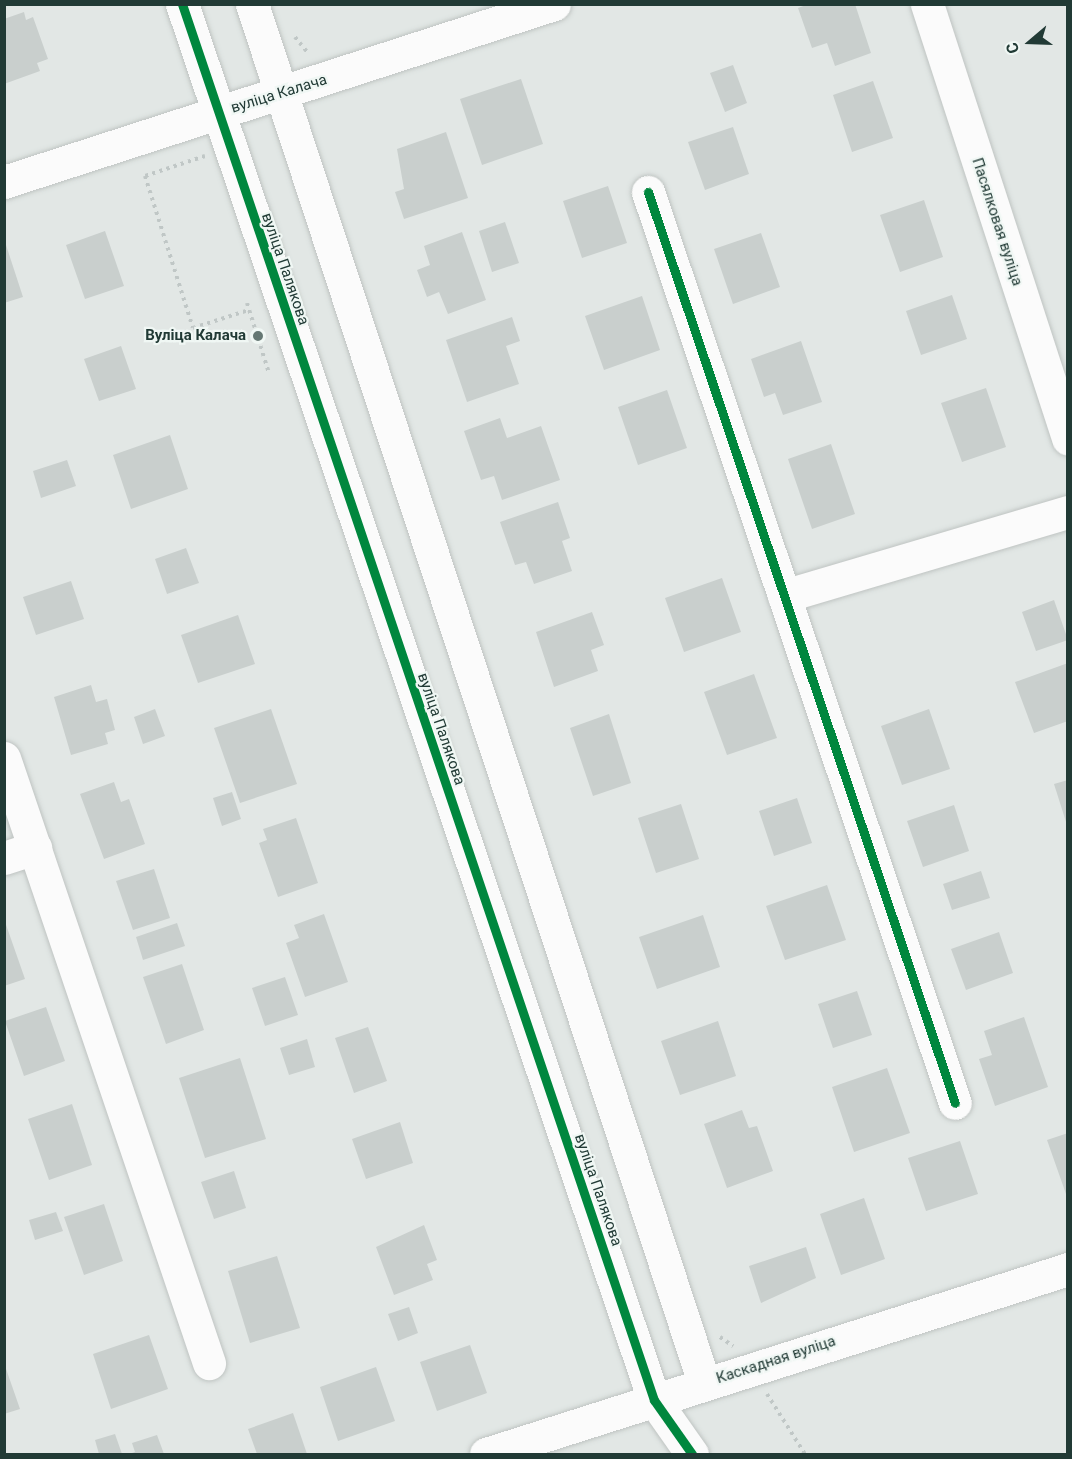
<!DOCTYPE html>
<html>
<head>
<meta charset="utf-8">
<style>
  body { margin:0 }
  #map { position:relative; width:1072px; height:1459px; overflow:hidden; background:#e2e7e5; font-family:Roboto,sans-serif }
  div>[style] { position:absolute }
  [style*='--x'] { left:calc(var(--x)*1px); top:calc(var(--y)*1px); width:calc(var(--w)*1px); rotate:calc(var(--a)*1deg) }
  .building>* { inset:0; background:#c9cfcd }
  .path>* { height:4px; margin-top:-2px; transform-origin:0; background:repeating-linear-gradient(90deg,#c0c7c6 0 3px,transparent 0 7.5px) }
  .roads { filter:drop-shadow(0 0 2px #bfc4c2) drop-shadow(0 0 2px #bfc4c2) }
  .minor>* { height:33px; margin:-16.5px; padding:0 16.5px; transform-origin:16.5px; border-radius:16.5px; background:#fbfbfb }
  .cycleway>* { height:9px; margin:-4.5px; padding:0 4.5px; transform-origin:4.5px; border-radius:4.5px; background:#00873e }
  .dots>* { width:16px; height:16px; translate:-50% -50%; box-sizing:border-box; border:3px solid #f0f7f4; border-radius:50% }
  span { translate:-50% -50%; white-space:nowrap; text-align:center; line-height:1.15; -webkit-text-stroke:4.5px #f0f7f4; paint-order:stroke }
  .street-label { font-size:15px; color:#213a35 }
  .poi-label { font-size:15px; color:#213a35; font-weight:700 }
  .right { translate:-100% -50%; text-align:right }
  .frame { position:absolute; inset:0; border:6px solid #213a35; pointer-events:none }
  .north { position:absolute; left:1000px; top:12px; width:60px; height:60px; -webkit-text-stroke:4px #f0f7f4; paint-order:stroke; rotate:251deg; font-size:16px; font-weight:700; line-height:24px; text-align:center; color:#213a35 }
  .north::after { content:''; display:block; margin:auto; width:21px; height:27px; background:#213a35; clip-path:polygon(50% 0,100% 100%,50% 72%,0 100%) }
</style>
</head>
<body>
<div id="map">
  <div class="building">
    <div style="clip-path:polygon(809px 4px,855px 4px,871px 53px,835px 66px,827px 43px,812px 48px,798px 8px)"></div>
    <div style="clip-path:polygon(24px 12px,26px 20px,33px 17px,48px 59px,37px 63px,40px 71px,4px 84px,4px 19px)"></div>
    <div style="clip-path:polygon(733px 65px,747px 103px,725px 112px,710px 73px)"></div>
    <div style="clip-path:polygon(521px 79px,543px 144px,482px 165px,460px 99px)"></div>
    <div style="clip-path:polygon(873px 81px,893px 138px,852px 152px,833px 95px)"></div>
    <div style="clip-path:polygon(733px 127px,749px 174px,705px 190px,688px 142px)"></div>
    <div style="clip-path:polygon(446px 132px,468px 198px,404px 219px,395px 192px,404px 189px,397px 149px)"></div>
    <div style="clip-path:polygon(608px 186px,627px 243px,582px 258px,563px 201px)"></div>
    <div style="clip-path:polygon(924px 200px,943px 257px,900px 272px,880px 215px)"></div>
    <div style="clip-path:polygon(505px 222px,519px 263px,492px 272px,479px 231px)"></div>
    <div style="clip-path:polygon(105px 231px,124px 286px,85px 299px,66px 245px)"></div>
    <div style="clip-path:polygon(462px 232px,486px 300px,448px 314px,439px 292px,427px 297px,417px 270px,430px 265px,424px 246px)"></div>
    <div style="clip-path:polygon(761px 233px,780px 287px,733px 304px,714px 249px)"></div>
    <div style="clip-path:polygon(6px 245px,23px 297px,4px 303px,4px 246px)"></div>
    <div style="clip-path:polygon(952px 295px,967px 339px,921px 355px,906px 311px)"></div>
    <div style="clip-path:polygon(642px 296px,660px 350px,604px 370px,585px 316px)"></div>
    <div style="clip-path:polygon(512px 317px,520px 341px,506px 346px,519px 384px,467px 402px,446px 340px)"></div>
    <div style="clip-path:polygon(801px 341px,822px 402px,783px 415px,775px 393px,764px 397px,751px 359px)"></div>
    <div style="clip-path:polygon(121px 346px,136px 389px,99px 401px,84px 359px)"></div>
    <div style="clip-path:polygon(986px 388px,1006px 447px,962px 462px,941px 403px)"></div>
    <div style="clip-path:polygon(667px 390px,687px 448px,638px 465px,618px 407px)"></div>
    <div style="clip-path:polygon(500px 418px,507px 438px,541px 426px,560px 480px,502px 500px,494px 476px,481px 480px,464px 431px)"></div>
    <div style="clip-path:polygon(170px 435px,188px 489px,131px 509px,113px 455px)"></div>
    <div style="clip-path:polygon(831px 444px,855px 514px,812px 529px,788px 459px)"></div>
    <div style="clip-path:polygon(67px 460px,76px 486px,41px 498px,33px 471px)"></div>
    <div style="clip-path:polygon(558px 502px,570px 538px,562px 541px,572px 571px,534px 584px,526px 562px,515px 565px,500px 522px)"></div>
    <div style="clip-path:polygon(186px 548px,199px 583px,167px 594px,155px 559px)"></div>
    <div style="clip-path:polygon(722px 578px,741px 632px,684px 652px,665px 598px)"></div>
    <div style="clip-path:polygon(71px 581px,84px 619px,36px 635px,23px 597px)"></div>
    <div style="clip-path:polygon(1054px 600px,1068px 640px,1036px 651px,1022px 612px)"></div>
    <div style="clip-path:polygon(592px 612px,604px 645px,591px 650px,598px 671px,554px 687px,536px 632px)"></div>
    <div style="clip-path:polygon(238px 615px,255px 664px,198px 683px,181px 635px)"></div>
    <div style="clip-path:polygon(1068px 663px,1068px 721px,1034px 733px,1015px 682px)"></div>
    <div style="clip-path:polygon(754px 674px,777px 738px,727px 755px,704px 692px)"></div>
    <div style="clip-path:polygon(91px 685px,96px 702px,107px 699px,115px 730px,105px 733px,108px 744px,71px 755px,54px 697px)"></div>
    <div style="clip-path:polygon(155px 709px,165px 736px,143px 744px,134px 717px)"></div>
    <div style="clip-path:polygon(271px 709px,297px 784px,240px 803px,214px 728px)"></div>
    <div style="clip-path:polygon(929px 709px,950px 769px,902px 785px,881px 726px)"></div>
    <div style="clip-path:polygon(609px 714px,631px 783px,593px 796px,570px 728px)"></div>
    <div style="clip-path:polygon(1068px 780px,1068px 825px,1067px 825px,1054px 784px)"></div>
    <div style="clip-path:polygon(114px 782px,121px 802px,129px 799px,145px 844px,104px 859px,80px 794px)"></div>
    <div style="clip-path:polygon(232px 792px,241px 819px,222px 826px,213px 798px)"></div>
    <div style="clip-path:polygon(797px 798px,812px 843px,774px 856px,759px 811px)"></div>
    <div style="clip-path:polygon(681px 804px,699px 859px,656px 873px,638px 818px)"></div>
    <div style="clip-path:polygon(954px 805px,969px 851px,923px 867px,907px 821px)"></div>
    <div style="clip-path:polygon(296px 818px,318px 883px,278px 897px,259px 843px,267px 840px,263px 829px)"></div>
    <div style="clip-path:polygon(154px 869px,170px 918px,133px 930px,116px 881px)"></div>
    <div style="clip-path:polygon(981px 871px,990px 898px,952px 910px,943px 884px)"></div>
    <div style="clip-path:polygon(827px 885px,846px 940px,785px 960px,766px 906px)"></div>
    <div style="clip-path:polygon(324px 914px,348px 982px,305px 997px,286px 943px,299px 938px,294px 925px)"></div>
    <div style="clip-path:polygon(703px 915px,720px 967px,657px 989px,639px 937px)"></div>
    <div style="clip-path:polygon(4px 919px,25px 979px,4px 986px)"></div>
    <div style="clip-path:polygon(177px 923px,185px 946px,143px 960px,136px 937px)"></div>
    <div style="clip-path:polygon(999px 932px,1013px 973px,966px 990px,951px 949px)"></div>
    <div style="clip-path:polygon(182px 964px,204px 1030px,166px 1044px,143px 977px)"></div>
    <div style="clip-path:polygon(285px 977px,298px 1015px,265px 1026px,252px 988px)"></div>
    <div style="clip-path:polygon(857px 991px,872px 1035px,833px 1048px,818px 1004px)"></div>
    <div style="clip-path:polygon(46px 1007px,65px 1061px,24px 1076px,5px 1021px)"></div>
    <div style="clip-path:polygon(1024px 1017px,1048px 1087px,995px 1106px,979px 1059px,992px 1055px,984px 1031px)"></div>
    <div style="clip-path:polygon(718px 1021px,736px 1076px,680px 1095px,661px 1041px)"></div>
    <div style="clip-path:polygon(368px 1027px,387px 1081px,354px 1093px,335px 1038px)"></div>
    <div style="clip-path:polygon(307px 1039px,315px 1067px,289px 1075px,280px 1048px)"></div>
    <div style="clip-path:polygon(240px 1058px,266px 1139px,205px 1158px,179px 1078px)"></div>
    <div style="clip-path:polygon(887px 1068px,910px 1133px,854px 1152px,832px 1087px)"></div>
    <div style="clip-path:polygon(72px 1104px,92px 1165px,49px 1180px,28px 1119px)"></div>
    <div style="clip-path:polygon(742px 1110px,749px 1128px,757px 1126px,773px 1171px,727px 1188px,704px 1124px)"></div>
    <div style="clip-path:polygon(400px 1122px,413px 1163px,366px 1179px,352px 1139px)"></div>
    <div style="clip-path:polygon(1068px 1133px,1068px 1193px,1066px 1194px,1047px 1140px)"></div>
    <div style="clip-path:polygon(960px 1141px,978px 1194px,926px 1211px,908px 1158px)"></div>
    <div style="clip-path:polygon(234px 1171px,246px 1208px,214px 1219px,201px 1182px)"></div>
    <div style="clip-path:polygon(864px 1198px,885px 1259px,841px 1275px,820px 1214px)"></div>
    <div style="clip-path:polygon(104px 1204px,123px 1261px,84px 1275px,64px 1217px)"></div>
    <div style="clip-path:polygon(56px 1212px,63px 1231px,35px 1240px,29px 1220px)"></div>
    <div style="clip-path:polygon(424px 1225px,437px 1260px,427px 1264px,433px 1280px,394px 1295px,376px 1247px)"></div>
    <div style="clip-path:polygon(806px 1247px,816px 1278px,761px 1303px,749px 1266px)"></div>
    <div style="clip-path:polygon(277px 1256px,300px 1328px,250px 1343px,228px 1271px)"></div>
    <div style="clip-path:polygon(409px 1307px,418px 1333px,398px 1341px,388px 1314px)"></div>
    <div style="clip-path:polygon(149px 1335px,168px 1389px,111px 1409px,93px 1354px)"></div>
    <div style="clip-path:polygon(470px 1345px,487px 1393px,437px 1411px,420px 1362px)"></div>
    <div style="clip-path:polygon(4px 1363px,20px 1409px,4px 1414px)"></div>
    <div style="clip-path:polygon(376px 1367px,395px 1421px,338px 1441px,320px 1387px)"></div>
    <div style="clip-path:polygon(293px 1413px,307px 1454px,257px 1454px,248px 1429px)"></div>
    <div style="clip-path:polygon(115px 1434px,122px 1454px,99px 1454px,95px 1440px)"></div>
    <div style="clip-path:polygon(157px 1435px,164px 1454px,129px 1454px,135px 1452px,132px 1443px)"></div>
  </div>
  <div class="path">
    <div style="--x:295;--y:37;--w:21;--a:51"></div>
    <div style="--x:205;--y:156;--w:63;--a:161.6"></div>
    <div style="--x:145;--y:176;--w:159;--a:72.5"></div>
    <div style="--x:193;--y:328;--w:59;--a:-17.8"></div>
    <div style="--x:247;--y:303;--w:73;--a:72.6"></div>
    <div style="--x:720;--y:1337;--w:16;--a:35"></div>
    <div style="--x:767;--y:1394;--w:71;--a:57.7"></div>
  </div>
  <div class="roads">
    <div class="minor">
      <div style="--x:182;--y:4;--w:1474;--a:71.32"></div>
      <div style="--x:654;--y:1400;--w:66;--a:54.9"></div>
      <div style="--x:252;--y:4;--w:1451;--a:71.85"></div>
      <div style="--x:927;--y:4;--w:457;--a:72"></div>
      <div style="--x:4;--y:182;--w:578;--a:-17.93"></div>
      <div style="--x:648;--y:192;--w:961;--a:71.38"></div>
      <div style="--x:784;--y:596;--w:296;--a:-16.5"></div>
      <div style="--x:4;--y:758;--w:639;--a:71.28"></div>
      <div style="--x:4;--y:858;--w:33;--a:-18"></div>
      <div style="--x:486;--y:1454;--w:611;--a:-17.63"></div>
    </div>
  </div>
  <div class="cycleway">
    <div style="--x:182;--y:4;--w:1474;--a:71.32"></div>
    <div style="--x:654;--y:1400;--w:66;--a:54.9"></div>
    <div style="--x:648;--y:192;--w:961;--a:71.38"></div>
  </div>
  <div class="dots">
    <div style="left:258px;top:336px;background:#657773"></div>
  </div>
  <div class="street-label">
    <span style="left:279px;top:94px;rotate:-17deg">вуліца Калача</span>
    <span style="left:997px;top:222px;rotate:72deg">Пасялковая вуліца</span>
    <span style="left:285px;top:269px;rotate:71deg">вуліца Палякова</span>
    <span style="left:441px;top:729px;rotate:71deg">вуліца Палякова</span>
    <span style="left:598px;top:1190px;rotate:71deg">вуліца Палякова</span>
    <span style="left:776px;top:1360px;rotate:-18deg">Каскадная вуліца</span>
  </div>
  <div class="poi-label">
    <span class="right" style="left:246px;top:336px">Вуліца Калача</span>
  </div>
  <div class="frame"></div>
  <div class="north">С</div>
</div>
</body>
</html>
